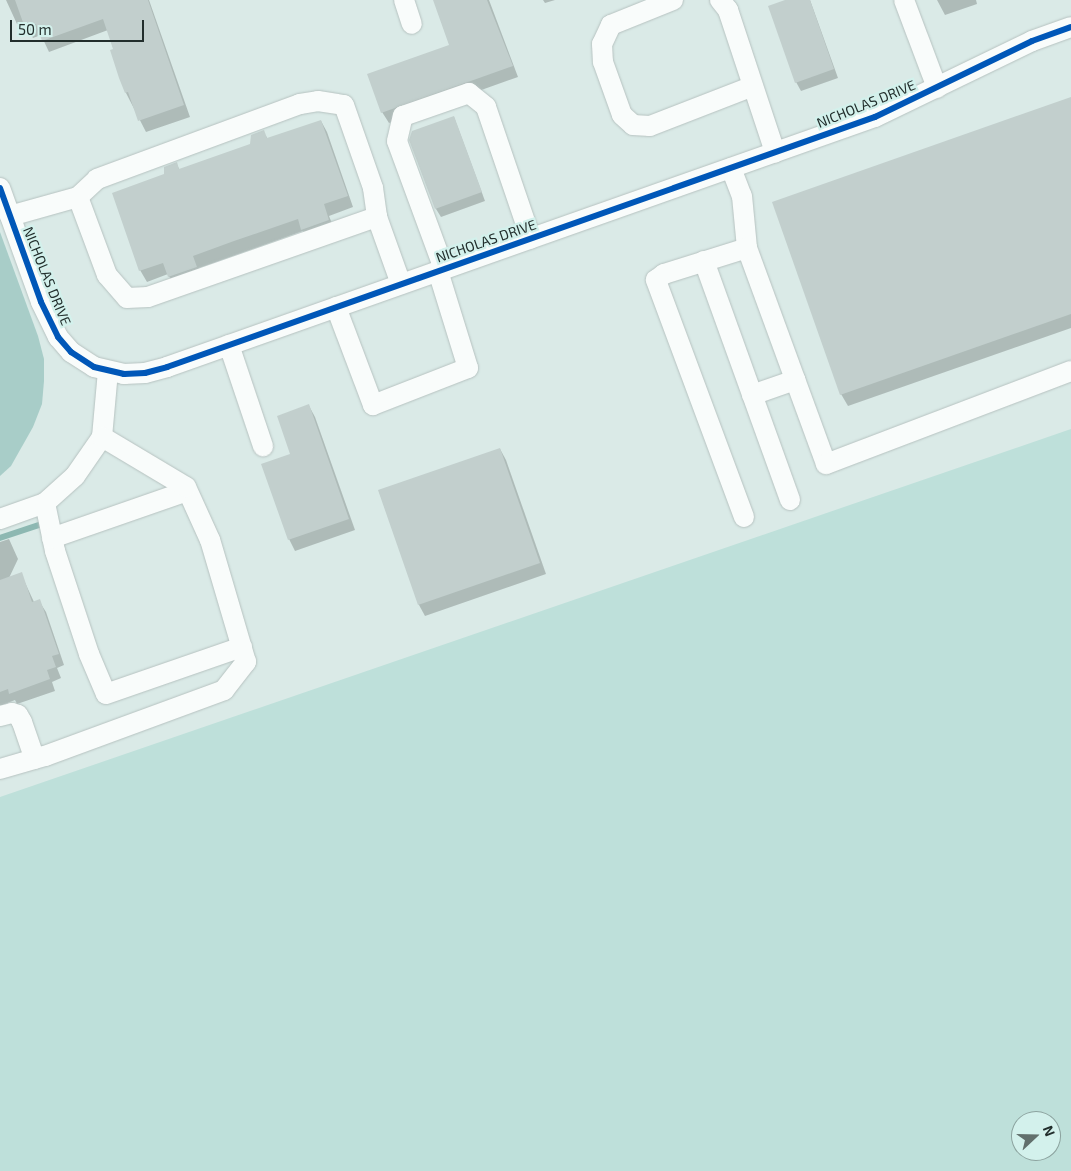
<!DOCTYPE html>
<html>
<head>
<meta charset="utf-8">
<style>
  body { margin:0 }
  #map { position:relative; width:1071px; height:1171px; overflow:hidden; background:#daeae7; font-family:"Exo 2",sans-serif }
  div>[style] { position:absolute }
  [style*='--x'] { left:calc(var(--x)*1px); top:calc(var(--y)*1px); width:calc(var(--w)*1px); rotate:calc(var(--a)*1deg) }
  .green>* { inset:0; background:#bee0da }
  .forest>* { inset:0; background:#a8cdc8 }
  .shadow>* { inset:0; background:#0003 }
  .stream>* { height:5.5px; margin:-2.75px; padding:0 2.75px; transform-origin:2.75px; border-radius:2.75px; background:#8db8b2 }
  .building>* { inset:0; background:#c2cfcd }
  .roads { filter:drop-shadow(0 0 1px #b6c2c0) drop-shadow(0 0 1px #b6c2c0) }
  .minor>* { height:20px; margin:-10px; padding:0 10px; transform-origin:10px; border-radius:10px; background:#f9fcfb }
  .cycleway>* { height:6px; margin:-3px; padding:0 3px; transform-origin:3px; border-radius:3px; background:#0057b8 }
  span { translate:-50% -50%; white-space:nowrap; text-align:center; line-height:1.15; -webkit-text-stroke:4.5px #d3f1ec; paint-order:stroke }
  .street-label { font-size:14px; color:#222e2c }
  .north { position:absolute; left:1011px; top:1111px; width:50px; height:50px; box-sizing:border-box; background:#d3f1ec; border:1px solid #8ca39f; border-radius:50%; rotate:69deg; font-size:14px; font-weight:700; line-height:20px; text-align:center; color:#222e2c }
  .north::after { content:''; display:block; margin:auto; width:18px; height:22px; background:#62706d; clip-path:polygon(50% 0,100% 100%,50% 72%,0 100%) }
  .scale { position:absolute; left:10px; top:20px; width:134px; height:22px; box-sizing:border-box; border:2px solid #222e2c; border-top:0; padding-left:6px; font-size:15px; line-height:18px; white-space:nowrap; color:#222e2c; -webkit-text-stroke:4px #d3f1ec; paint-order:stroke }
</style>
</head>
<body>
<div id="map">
  <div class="green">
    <div style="clip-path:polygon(evenodd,1071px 429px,1071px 1171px,0 1171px,0 797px,1071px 429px,1021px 1121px,1051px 1121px,1051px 1151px,1021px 1151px,1021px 1121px)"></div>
  </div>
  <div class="forest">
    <div style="clip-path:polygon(0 232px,38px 336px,44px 359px,44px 381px,42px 404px,33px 427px,11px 466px,0 476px)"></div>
  </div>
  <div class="shadow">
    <div style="clip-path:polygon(6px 0,149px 0,190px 117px,146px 132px,126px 93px,108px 30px,49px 52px,41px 35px,33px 38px,24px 22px,17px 24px)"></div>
    <div style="clip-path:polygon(434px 0,489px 0,518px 77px,389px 123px,382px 112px,450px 46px)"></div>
    <div style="clip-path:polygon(543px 0,555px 0,545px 3px)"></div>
    <div style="clip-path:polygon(789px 0,810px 0,838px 78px,801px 91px,796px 82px)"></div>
    <div style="clip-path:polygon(937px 0,976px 0,977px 4px,945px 15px)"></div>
    <div style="clip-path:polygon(1071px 99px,1071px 328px,848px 406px,841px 394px)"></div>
    <div style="clip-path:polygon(454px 117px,485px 201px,441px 217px,436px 209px)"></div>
    <div style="clip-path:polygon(321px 121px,327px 132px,353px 207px,329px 216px,335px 231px,309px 241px,303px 231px,199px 268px,203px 279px,175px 288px,168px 274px,147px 282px,140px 270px,165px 175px,176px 164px,180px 170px,251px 145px,263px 132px,268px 139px)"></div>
    <div style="clip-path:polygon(309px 406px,315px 417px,355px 530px,295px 551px,289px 539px,291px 455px)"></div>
    <div style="clip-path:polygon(500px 449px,506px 460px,546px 574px,425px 616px,419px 605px,379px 491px)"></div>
    <div style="clip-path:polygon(9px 539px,18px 559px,9px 578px,21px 574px,34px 602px,39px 601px,46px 612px,64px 665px,57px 668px,61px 678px,52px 682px,55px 691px,17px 704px,15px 700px,0 706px,0 542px)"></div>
  </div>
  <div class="stream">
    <div style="--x:0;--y:538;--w:41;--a:-18.4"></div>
  </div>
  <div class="building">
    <div style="clip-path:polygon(15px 0,148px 0,184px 105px,138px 121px,128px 92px,125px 93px,119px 78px,110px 50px,113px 49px,103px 19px,42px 41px,36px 24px,25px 28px)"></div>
    <div style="clip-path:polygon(433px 0,487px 0,513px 66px,381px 113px,367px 74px,449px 45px)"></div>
    <div style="clip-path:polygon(785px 0,810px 0,834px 69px,795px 83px,768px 6px)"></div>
    <div style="clip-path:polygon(1071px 97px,1071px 314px,840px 395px,772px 202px)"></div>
    <div style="clip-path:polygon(454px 116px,482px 192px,435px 209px,409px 140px,412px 131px)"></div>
    <div style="clip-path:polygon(321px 120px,348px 196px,324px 204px,329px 220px,301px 230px,298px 219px,234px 241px,193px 256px,197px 267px,168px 277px,163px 263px,139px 271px,112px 193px,164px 174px,164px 167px,177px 162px,179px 169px,250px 144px,251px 135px,264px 130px,267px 138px)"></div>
    <div style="clip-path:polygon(309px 404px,349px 519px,288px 540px,261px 464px,290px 454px,277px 416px)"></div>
    <div style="clip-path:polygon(500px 448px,540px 563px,418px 605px,378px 490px)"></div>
    <div style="clip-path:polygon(22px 572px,32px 602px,40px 599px,59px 654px,52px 656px,56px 667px,47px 670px,50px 679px,9px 694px,8px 689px,0 692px,0 580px)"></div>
  </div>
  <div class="roads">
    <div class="minor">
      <div style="--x:404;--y:0;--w:25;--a:72"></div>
      <div style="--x:673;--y:0;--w:67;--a:158"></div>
      <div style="--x:611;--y:25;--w:21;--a:115"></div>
      <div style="--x:602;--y:44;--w:18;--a:87"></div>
      <div style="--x:603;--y:62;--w:56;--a:70.3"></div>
      <div style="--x:622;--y:115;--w:15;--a:42"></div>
      <div style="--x:633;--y:125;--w:17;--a:3"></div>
      <div style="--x:650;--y:126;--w:110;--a:-21.2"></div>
      <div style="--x:720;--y:0;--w:13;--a:51"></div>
      <div style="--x:728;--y:10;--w:150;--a:71.7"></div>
      <div style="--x:904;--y:0;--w:94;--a:69.4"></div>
      <div style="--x:731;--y:168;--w:30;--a:69"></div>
      <div style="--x:742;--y:196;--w:52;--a:84.5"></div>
      <div style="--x:747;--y:248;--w:230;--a:69.9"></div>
      <div style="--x:826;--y:464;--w:262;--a:-20.8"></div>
      <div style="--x:0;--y:188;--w:121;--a:70.2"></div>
      <div style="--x:41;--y:302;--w:39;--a:64"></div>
      <div style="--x:58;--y:337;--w:20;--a:49"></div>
      <div style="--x:71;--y:352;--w:27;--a:33"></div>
      <div style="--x:94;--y:367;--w:31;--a:13"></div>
      <div style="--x:124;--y:374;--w:21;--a:-3"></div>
      <div style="--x:145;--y:373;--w:23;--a:-15"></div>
      <div style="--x:167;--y:367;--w:751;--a:-19.45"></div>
      <div style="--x:875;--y:117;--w:174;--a:-25.8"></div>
      <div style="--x:1032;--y:41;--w:41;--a:-19.7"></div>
      <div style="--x:78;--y:197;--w:26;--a:-43"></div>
      <div style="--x:97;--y:179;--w:216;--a:-20.3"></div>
      <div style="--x:300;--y:104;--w:18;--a:-9"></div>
      <div style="--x:318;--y:101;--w:26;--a:9"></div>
      <div style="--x:344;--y:105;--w:88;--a:70.7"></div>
      <div style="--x:373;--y:188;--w:29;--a:82"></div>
      <div style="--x:10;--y:216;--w:71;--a:-15.6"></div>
      <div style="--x:78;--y:197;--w:83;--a:69.6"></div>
      <div style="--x:107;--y:275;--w:30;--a:49"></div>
      <div style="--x:127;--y:298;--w:21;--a:-3"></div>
      <div style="--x:148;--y:297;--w:243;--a:-19.3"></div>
      <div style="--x:377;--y:217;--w:71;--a:70.3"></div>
      <div style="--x:704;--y:261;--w:254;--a:70.2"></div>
      <div style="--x:444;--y:269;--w:136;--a:-110.2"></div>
      <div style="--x:397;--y:141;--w:26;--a:-77"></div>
      <div style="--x:403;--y:116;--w:70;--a:-19.2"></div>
      <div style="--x:469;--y:93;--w:22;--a:39"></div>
      <div style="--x:486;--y:107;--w:139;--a:71.2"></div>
      <div style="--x:336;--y:307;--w:105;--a:69.3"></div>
      <div style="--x:373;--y:405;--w:102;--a:-21.3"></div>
      <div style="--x:468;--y:368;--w:102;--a:-107.2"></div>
      <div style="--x:229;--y:345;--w:107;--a:71.4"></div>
      <div style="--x:752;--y:395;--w:46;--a:-19.2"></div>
      <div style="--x:45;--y:503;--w:49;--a:78.2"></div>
      <div style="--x:55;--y:551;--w:108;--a:71.7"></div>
      <div style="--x:89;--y:654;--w:43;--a:67"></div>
      <div style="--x:106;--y:694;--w:144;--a:-19.1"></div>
      <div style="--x:744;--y:517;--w:253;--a:-110.4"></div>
      <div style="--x:656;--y:280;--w:10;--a:-37"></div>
      <div style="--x:664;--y:274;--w:87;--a:-17.4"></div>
      <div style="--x:0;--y:519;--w:48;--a:-19.6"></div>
      <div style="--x:45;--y:503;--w:40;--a:-42"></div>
      <div style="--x:75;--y:476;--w:47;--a:-55.3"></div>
      <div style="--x:102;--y:437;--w:66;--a:-84.8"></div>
      <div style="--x:52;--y:538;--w:143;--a:-19.2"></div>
      <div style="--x:0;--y:716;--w:12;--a:-14"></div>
      <div style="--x:12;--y:713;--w:6;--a:18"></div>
      <div style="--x:18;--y:715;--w:8;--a:60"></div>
      <div style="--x:22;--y:722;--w:39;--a:71"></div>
      <div style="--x:0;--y:769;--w:47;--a:-16.1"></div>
      <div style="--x:45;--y:756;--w:191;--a:-20.2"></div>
      <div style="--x:224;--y:690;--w:36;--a:-52"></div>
      <div style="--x:246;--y:662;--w:127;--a:-106.4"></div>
      <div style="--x:210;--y:540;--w:58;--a:-114.4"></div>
      <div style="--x:186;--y:487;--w:98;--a:-149.2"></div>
    </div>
  </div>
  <div class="cycleway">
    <div style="--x:0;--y:188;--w:121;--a:70.2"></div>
    <div style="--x:41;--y:302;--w:39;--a:64"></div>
    <div style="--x:58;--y:337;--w:20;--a:49"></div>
    <div style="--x:71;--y:352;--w:27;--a:33"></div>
    <div style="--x:94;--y:367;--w:31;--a:13"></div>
    <div style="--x:124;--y:374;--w:21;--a:-3"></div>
    <div style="--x:145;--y:373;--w:23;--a:-15"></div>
    <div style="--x:167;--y:367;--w:751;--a:-19.45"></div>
    <div style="--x:875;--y:117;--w:174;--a:-25.8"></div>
    <div style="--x:1032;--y:41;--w:41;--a:-19.7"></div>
  </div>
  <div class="street-label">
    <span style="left:866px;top:104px;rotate:-22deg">NICHOLAS DRIVE</span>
    <span style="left:486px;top:241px;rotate:-19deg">NICHOLAS DRIVE</span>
    <span style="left:47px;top:276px;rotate:68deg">NICHOLAS DRIVE</span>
  </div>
  <div class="north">N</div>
  <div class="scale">50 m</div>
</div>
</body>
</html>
